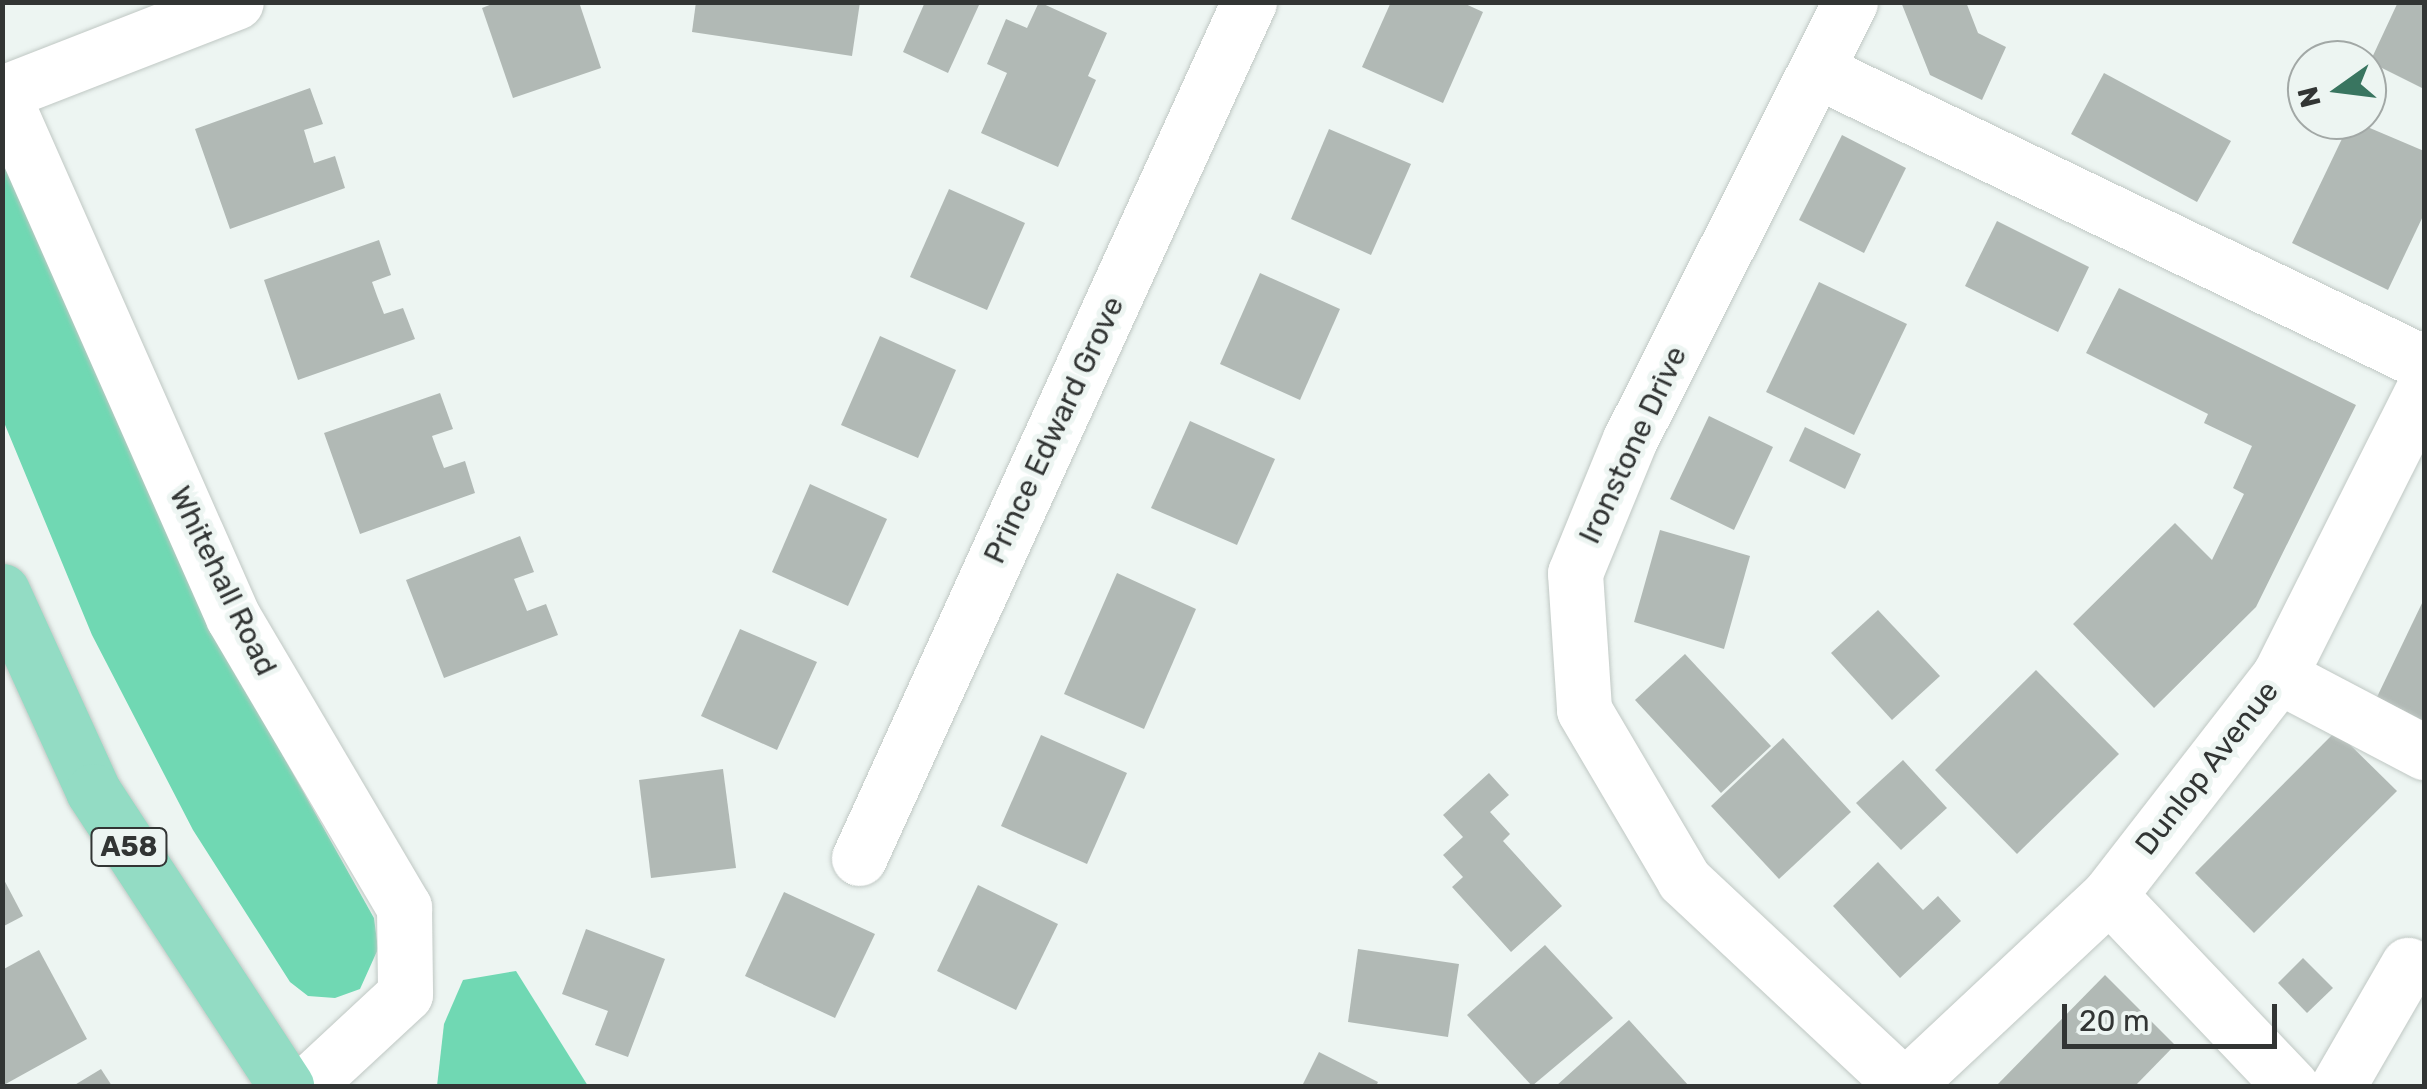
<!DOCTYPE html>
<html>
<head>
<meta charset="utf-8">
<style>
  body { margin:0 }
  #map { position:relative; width:2427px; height:1089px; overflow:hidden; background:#edf5f2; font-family:Rubik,sans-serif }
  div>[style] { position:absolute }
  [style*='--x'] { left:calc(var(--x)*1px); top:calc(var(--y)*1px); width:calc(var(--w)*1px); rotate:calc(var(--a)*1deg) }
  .green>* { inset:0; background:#70d8b3 }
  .building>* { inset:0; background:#b1b9b5 }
  .roads { filter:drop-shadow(0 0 2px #c0c8c4) drop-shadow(0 0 2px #c0c8c4) }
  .minor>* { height:55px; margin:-27.5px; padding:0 27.5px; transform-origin:27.5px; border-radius:27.5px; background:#fff }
  .major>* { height:55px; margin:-27.5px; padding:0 27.5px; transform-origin:27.5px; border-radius:27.5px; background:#93dcc4 }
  span { translate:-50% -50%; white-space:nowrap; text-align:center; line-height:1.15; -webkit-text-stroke:10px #edf5f2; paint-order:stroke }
  .shield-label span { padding:2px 8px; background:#edf5f2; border:2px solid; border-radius:8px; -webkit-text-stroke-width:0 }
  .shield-label { font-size:28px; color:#323534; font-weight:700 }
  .street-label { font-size:30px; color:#323534 }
  .frame { position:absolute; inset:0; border:5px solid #323534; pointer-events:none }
  .north { position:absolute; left:2287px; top:40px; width:100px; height:100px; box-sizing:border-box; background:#edf5f2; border:2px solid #a2a8a6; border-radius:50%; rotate:256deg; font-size:28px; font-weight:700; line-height:40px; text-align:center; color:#323534 }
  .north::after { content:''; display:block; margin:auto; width:35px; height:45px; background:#397560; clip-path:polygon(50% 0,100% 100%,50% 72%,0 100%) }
  .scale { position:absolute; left:2062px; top:1004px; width:215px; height:45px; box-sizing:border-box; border:5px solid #323534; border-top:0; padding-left:12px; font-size:30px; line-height:35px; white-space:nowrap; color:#323534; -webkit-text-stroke:8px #edf5f2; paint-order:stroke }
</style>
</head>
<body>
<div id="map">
  <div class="green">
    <div style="clip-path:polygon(2px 146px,212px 629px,374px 918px,378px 949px,360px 989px,335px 998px,308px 996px,290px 982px,193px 830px,92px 635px,3px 420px)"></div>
    <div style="clip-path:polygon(516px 971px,588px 1086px,437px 1086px,444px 1024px,463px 980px)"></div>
  </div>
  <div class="building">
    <div style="clip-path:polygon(497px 2px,579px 2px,601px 68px,513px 98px,482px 8px)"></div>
    <div style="clip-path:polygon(696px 2px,860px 2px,852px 56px,692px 32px)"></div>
    <div style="clip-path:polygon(925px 2px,979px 5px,948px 73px,903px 52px)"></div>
    <div style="clip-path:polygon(1039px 2px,1107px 33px,1088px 76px,1096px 80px,1058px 167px,981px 133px,1007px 73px,987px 64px,1006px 19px,1027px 28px)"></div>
    <div style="clip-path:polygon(1391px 2px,1461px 2px,1483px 12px,1443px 103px,1362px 67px)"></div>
    <div style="clip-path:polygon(1901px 2px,1966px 2px,1978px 33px,2006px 47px,1982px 100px,1930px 75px)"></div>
    <div style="clip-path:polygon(2398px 2px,2424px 2px,2424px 89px,2370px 62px)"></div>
    <div style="clip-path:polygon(2104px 73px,2231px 141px,2197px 202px,2071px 134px)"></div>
    <div style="clip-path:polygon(310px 88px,323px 124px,304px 130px,314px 163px,335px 156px,345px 188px,230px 229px,195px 129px)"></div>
    <div style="clip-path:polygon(2351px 120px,2424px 151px,2424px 214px,2388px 290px,2292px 243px)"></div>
    <div style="clip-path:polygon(1329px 129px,1411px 164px,1371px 255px,1291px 219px)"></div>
    <div style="clip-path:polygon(1842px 135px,1906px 168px,1864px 253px,1799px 220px)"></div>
    <div style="clip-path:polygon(949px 189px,1025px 223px,987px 310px,910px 277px)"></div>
    <div style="clip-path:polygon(1997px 221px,2089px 267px,2058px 332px,1965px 286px)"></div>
    <div style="clip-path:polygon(379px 240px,391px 275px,372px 282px,377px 296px,384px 314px,403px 308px,415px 339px,298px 380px,264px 280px)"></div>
    <div style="clip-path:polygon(1260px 273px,1340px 309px,1300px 400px,1220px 364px)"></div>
    <div style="clip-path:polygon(1819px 282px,1907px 324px,1854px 435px,1766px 392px)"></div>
    <div style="clip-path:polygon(2119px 288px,2356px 405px,2256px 607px,2154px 708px,2073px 624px,2175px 523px,2212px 560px,2244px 494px,2233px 488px,2252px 446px,2204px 423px,2208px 414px,2086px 353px)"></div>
    <div style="clip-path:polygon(880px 336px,956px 370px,918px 458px,841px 425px)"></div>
    <div style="clip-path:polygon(440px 393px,453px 429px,432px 436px,437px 450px,444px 468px,465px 461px,475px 493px,360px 534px,324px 433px)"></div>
    <div style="clip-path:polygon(1709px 416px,1773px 447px,1734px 530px,1670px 499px)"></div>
    <div style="clip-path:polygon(1190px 421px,1275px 459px,1237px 545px,1151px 508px)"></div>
    <div style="clip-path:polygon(1805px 427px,1861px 454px,1845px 489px,1789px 461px)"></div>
    <div style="clip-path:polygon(810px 484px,887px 519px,848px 606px,772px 572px)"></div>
    <div style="clip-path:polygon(1660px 530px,1750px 556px,1724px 649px,1634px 622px)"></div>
    <div style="clip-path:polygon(520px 536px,534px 572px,514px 579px,527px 611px,546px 604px,558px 635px,444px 678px,406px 580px)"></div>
    <div style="clip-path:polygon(1117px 573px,1196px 609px,1144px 729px,1064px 694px)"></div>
    <div style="clip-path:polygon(2424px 599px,2424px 721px,2377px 697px)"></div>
    <div style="clip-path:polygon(1878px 610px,1940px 676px,1892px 720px,1831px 653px)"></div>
    <div style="clip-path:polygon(740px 629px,817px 662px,777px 750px,701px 716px)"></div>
    <div style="clip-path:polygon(1685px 654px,1771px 746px,1721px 793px,1635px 700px)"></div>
    <div style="clip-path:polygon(2036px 670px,2119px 754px,2017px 854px,1935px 770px)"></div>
    <div style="clip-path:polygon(2336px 731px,2397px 791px,2254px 933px,2195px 873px)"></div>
    <div style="clip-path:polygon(1041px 735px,1127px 773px,1087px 864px,1001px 826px)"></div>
    <div style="clip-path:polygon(1783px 738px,1851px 812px,1779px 879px,1711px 806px)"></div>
    <div style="clip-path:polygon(1903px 760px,1947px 808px,1901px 850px,1856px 803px)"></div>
    <div style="clip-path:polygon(723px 769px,736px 868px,651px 878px,639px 780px)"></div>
    <div style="clip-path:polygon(1489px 773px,1509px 795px,1490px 812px,1510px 834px,1503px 841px,1562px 906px,1511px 952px,1452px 887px,1463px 877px,1443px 855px,1463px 837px,1443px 815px)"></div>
    <div style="clip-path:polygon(1878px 862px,1923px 910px,1938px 896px,1961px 921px,1900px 978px,1833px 906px)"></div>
    <div style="clip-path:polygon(2px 876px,23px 916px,2px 927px)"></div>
    <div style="clip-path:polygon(978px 885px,1058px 924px,1016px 1010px,937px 971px)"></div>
    <div style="clip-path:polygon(784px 892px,875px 934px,835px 1018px,745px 976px)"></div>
    <div style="clip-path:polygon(586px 929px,665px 959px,628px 1057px,595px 1045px,608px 1011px,562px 994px)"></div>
    <div style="clip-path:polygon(1545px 945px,1613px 1018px,1532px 1086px,1467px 1015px)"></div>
    <div style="clip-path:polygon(1358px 949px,1459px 964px,1448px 1037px,1348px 1022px)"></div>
    <div style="clip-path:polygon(39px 950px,87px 1039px,2px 1086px,2px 970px)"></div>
    <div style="clip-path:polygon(2303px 958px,2333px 988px,2307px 1013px,2278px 983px)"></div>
    <div style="clip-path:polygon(2105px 975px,2175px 1045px,2135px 1086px,1996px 1086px)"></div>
    <div style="clip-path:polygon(1629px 1020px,1689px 1086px,1556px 1086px)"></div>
    <div style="clip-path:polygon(1319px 1052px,1378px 1082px,1376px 1086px,1302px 1086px)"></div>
    <div style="clip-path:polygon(101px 1069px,112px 1086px,73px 1086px)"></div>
  </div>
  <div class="roads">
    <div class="minor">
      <div style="--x:1850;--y:2;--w:489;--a:116.7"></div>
      <div style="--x:1630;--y:439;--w:145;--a:112.3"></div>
      <div style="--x:1575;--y:573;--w:137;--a:86.2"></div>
      <div style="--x:1584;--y:710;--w:197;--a:59.5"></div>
      <div style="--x:1684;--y:880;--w:301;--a:43.1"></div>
      <div style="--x:1820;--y:72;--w:670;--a:25.72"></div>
      <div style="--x:2;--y:93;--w:251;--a:-21.3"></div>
      <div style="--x:2;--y:94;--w:572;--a:66.17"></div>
      <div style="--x:233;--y:617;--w:337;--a:59.5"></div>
      <div style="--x:404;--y:907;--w:87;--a:89.3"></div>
      <div style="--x:405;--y:994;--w:135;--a:137.1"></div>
      <div style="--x:2279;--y:676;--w:164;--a:27.7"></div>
      <div style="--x:859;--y:858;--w:941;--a:-65.51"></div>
      <div style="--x:2109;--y:895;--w:264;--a:46.4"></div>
      <div style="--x:1905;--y:1086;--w:279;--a:-43.1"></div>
      <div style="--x:2109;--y:895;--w:277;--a:-52.2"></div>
      <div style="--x:2279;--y:676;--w:322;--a:-63.3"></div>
      <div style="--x:2338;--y:1086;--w:140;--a:-60"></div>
    </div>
    <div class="major">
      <div style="--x:2;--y:591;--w:220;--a:65.5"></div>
      <div style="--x:93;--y:791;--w:353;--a:56.8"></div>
    </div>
  </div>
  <div class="shield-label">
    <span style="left:129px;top:847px">A58</span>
  </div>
  <div class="street-label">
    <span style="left:1054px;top:430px;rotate:-65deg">Prince Edward Grove</span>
    <span style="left:1633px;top:445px;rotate:-65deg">Ironstone Drive</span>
    <span style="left:223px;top:581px;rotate:64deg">Whitehall Road</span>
    <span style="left:2207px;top:768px;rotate:-52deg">Dunlop Avenue</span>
  </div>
  <div class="frame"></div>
  <div class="north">N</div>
  <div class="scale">20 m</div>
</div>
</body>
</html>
